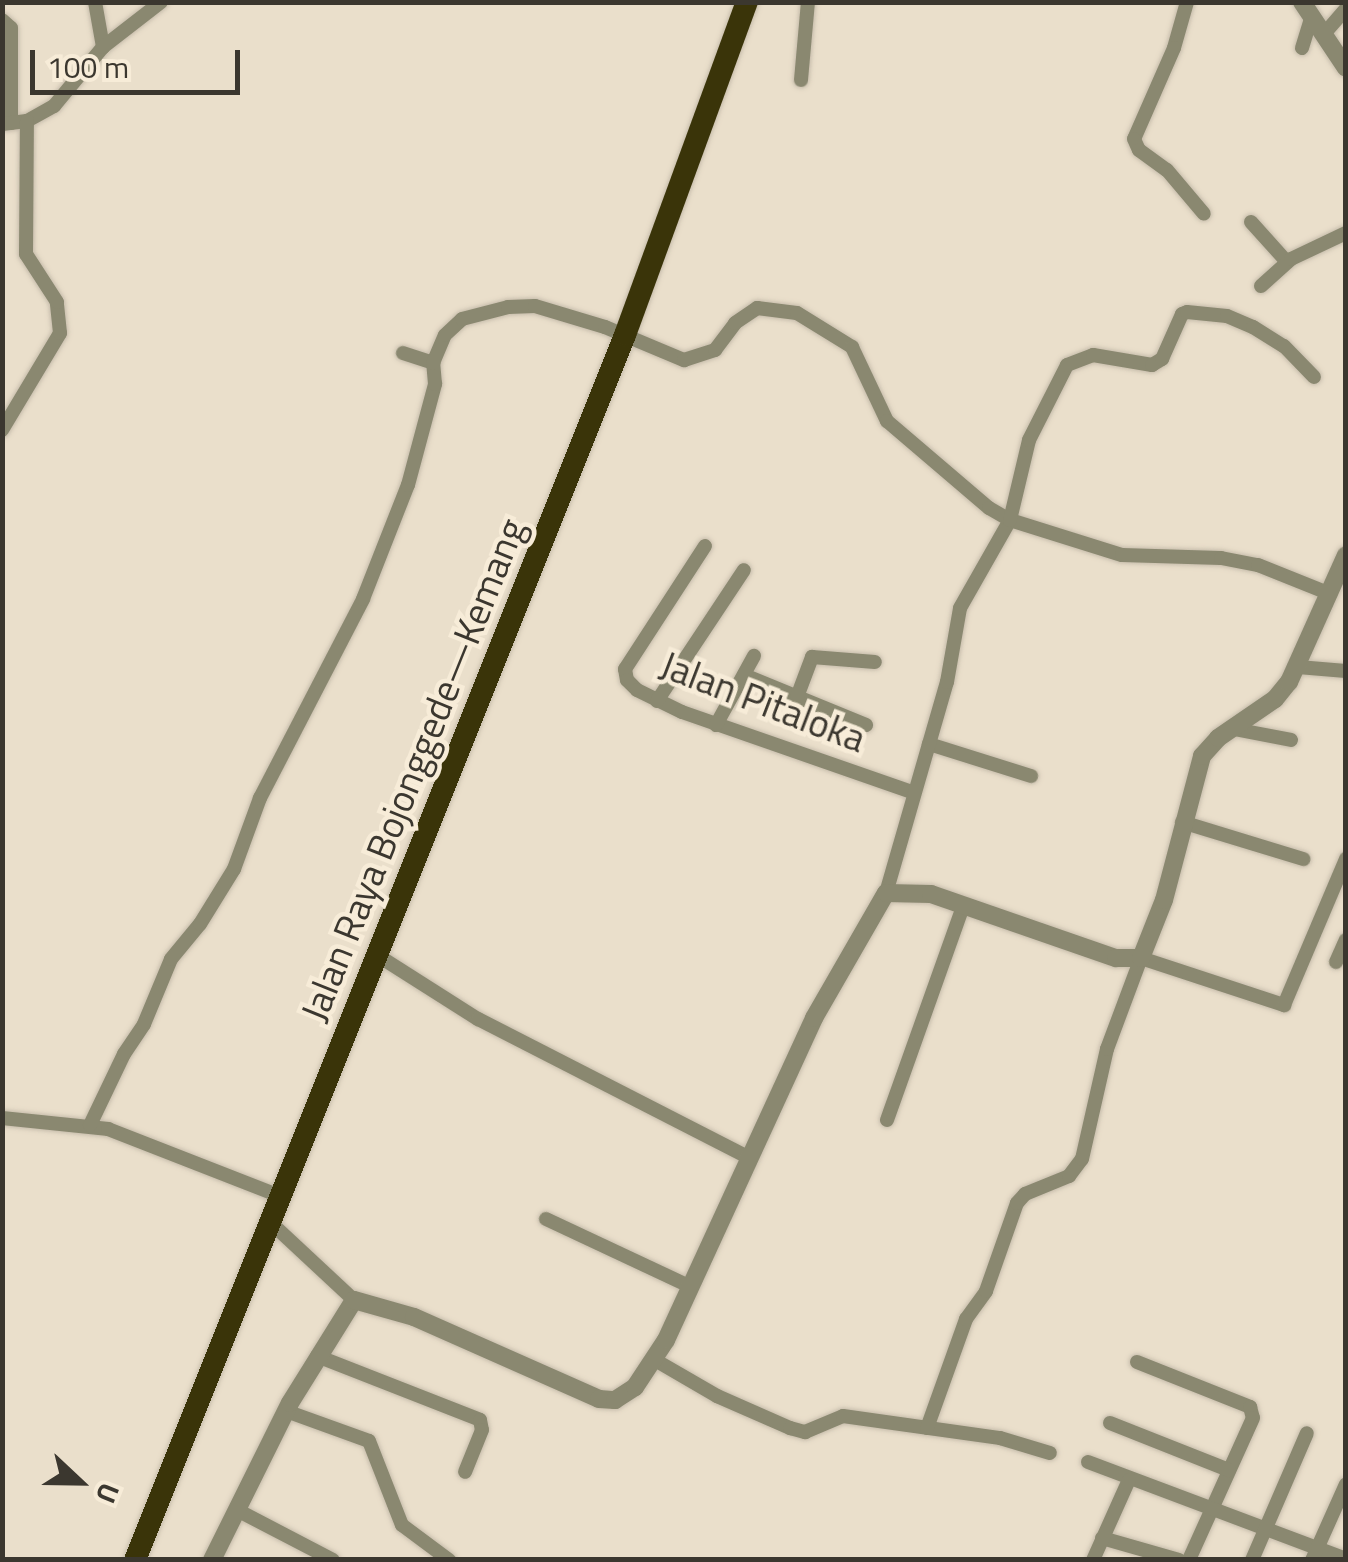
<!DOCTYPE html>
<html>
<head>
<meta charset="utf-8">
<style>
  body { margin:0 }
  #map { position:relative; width:1348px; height:1562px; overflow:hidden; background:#eadfcb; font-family:"Titillium Web",sans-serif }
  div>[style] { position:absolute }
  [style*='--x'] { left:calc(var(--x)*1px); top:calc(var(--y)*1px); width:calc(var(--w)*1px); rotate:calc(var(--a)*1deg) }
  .roads { filter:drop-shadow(0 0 2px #c7bdac) drop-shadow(0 0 2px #c7bdac) }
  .minor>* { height:14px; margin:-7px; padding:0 7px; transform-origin:7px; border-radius:7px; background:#8a8870 }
  .tertiary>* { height:18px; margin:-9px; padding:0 9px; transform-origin:9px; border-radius:9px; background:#8a8870 }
  .trunk>* { height:22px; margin:-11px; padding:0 11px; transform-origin:11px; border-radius:11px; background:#3a3409 }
  span { translate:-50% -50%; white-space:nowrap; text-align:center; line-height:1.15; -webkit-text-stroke:9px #f7ecd8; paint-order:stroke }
  .street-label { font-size:38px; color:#3b372f }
  .frame { position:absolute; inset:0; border:5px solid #3b372f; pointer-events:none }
  .north { position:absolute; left:30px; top:1432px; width:100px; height:100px; -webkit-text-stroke:8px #f7ecd8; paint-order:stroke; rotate:112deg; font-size:28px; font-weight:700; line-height:40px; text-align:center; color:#3b372f }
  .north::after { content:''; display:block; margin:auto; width:35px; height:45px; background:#3b372f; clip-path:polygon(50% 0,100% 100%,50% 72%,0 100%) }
  .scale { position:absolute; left:30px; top:50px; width:210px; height:45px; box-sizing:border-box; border:5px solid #3b372f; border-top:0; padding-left:12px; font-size:30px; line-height:35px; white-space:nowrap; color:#3b372f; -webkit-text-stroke:8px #f7ecd8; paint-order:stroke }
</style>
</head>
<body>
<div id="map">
  <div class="roads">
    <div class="minor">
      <div style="--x:95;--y:2;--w:46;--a:79.9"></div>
      <div style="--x:1187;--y:2;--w:48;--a:105.8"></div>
      <div style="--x:1174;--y:48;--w:99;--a:113.7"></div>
      <div style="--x:1134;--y:139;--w:12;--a:66"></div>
      <div style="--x:1139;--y:150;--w:34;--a:36"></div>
      <div style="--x:1167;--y:170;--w:57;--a:49.9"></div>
      <div style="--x:2;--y:20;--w:12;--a:42"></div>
      <div style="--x:11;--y:28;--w:95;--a:90"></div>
      <div style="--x:1324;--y:34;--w:33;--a:-49"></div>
      <div style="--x:1302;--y:48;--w:34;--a:-73"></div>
      <div style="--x:801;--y:80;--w:78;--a:-84.9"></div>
      <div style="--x:2;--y:124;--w:25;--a:-7"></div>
      <div style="--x:27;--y:121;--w:31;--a:-29"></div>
      <div style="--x:54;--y:106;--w:77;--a:-50.3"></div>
      <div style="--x:103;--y:47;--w:73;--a:-37.8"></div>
      <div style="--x:1251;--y:222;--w:54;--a:48"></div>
      <div style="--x:1261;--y:286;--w:40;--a:-42"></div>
      <div style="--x:1291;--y:259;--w:61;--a:-25.3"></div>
      <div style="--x:403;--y:353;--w:32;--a:18"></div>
      <div style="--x:2;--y:430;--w:113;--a:-59.1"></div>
      <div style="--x:60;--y:333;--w:31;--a:-96"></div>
      <div style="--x:57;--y:302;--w:57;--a:-122.9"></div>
      <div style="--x:26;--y:254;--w:133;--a:-89.6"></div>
      <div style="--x:705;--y:546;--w:147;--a:123"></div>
      <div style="--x:625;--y:669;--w:11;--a:80"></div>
      <div style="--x:627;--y:680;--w:14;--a:45"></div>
      <div style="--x:637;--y:690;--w:50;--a:26.1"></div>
      <div style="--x:682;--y:712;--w:246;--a:19.2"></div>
      <div style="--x:1298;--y:667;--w:48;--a:4.8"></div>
      <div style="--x:744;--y:675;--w:132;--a:22.3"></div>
      <div style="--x:797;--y:697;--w:43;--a:-69.4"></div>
      <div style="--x:812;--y:657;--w:63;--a:4.5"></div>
      <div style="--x:657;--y:701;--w:157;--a:-56.4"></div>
      <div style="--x:716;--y:725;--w:79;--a:-61.2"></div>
      <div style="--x:1234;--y:729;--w:58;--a:10.9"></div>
      <div style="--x:929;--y:744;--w:107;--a:17.4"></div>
      <div style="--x:1182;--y:822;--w:127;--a:17"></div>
      <div style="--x:886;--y:893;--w:220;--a:-73.9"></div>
      <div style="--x:947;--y:682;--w:75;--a:-80"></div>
      <div style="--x:960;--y:608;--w:101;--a:-60.4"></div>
      <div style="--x:1010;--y:520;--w:117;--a:17.4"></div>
      <div style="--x:1122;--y:555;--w:99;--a:1.7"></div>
      <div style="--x:1221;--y:558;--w:38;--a:11"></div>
      <div style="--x:1258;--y:565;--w:78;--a:21.9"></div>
      <div style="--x:377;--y:955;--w:120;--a:32.4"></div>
      <div style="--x:478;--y:1019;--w:303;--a:27.1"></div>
      <div style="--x:1336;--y:962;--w:24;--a:-66"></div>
      <div style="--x:2;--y:1118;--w:107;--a:5.9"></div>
      <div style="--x:108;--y:1129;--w:185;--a:21.3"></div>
      <div style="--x:887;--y:1120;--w:229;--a:-70.4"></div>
      <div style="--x:90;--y:1125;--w:79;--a:-64.4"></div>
      <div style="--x:124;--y:1054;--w:36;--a:-56"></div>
      <div style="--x:144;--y:1024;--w:70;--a:-67.4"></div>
      <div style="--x:171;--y:959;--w:45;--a:-50.4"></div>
      <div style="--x:200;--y:924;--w:65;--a:-58.3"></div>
      <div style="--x:234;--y:869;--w:76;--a:-69.9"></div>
      <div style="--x:260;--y:798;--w:224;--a:-62.6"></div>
      <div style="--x:363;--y:599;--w:123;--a:-68.5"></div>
      <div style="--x:408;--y:485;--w:105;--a:-75"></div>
      <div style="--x:435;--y:384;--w:21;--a:-95"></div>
      <div style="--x:433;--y:363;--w:30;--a:-67"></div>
      <div style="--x:445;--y:335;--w:23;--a:-43"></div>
      <div style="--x:462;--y:319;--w:48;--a:-14.6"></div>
      <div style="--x:508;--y:307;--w:27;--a:-2"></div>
      <div style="--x:535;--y:306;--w:73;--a:16.7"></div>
      <div style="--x:605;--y:327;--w:86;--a:22.7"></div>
      <div style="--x:684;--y:360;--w:33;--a:-18"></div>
      <div style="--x:715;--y:350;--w:34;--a:-53"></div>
      <div style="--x:735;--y:323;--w:27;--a:-34"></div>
      <div style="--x:757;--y:308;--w:40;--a:7.1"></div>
      <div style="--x:797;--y:313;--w:65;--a:31.7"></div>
      <div style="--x:852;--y:347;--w:82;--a:64.7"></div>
      <div style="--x:887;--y:421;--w:134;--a:40.5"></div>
      <div style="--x:989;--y:508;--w:24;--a:30"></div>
      <div style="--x:1010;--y:520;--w:82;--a:-76.6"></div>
      <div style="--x:1029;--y:440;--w:84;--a:-63.1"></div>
      <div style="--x:1067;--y:365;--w:28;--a:-21"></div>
      <div style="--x:1093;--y:355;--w:60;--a:9.6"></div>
      <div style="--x:1152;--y:365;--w:12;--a:-31"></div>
      <div style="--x:1162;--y:359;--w:49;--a:-66"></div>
      <div style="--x:1182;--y:314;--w:5;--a:-22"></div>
      <div style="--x:1187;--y:312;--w:40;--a:5.7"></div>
      <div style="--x:1227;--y:316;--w:28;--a:23"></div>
      <div style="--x:1253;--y:327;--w:36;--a:32"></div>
      <div style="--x:1284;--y:346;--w:43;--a:45.9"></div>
      <div style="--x:546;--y:1219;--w:158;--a:25.1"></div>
      <div style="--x:270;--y:1222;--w:115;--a:42.9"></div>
      <div style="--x:317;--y:1356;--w:175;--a:21.4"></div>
      <div style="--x:480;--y:1420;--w:10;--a:79"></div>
      <div style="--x:482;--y:1430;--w:45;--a:112"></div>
      <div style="--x:655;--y:1360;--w:72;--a:30.1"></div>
      <div style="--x:717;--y:1396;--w:80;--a:23.7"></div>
      <div style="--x:790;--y:1428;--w:16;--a:15"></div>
      <div style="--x:805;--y:1432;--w:41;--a:-22.8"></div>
      <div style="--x:843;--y:1416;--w:159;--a:8"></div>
      <div style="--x:1000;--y:1438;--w:52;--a:16.7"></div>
      <div style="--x:1137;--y:1362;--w:122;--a:21.7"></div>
      <div style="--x:1250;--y:1407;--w:11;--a:75"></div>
      <div style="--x:1253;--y:1418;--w:156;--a:114.3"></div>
      <div style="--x:286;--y:1411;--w:88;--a:19.9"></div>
      <div style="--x:369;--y:1441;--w:90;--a:68.6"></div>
      <div style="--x:402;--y:1525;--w:59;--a:36.7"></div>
      <div style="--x:1110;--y:1423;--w:128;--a:21.6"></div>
      <div style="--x:927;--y:1428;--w:116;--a:-70.3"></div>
      <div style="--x:966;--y:1319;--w:34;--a:-54"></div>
      <div style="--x:986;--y:1291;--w:93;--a:-70.6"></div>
      <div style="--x:1017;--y:1203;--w:12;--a:-48"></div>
      <div style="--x:1025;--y:1194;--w:48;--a:-22.2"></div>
      <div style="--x:1069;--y:1176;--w:21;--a:-53"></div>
      <div style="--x:1082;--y:1159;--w:113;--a:-77.2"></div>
      <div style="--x:1107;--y:1049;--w:97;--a:-69.5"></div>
      <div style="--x:1141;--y:958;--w:151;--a:18.2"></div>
      <div style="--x:1284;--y:1005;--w:159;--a:-67"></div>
      <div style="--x:1088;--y:1462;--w:276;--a:20.6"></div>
      <div style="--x:237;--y:1510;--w:108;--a:27.5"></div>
      <div style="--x:1102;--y:1538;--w:80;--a:15.9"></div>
      <div style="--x:1093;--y:1560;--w:88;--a:-65.8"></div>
      <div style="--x:1252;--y:1560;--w:138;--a:-66.6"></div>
      <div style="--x:1312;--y:1560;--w:83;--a:-65.9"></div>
    </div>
    <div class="tertiary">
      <div style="--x:1302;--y:2;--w:79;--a:56.3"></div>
      <div style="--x:212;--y:1560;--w:175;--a:-63.6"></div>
      <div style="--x:290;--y:1403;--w:121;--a:-58.1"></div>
      <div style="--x:354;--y:1300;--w:62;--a:15.8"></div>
      <div style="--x:414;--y:1317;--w:202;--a:23.9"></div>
      <div style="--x:599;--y:1399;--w:16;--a:4"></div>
      <div style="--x:615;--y:1400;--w:24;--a:-33"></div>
      <div style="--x:635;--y:1387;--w:56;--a:-56.6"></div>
      <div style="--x:666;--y:1340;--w:354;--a:-65.3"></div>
      <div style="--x:814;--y:1018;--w:144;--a:-60.1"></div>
      <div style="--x:886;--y:893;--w:45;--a:1.3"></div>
      <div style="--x:931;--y:894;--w:196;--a:19.1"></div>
      <div style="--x:1116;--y:958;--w:25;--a:0"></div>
      <div style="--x:1141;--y:958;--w:62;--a:-68.4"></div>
      <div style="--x:1164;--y:900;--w:149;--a:-75.2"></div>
      <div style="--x:1202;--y:756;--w:24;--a:-48"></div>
      <div style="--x:1218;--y:738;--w:69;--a:-34.4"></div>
      <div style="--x:1275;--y:699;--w:22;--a:-51"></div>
      <div style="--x:1289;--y:682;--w:139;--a:-65.8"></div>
    </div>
    <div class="trunk">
      <div style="--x:135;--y:1560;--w:1319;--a:-68.2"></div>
      <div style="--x:625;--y:335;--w:355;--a:-69.9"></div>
    </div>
  </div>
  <div class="street-label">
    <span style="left:763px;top:702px;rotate:21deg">Jalan Pitaloka</span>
    <span style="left:413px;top:770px;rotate:-68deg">Jalan Raya Bojonggede—Kemang</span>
  </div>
  <div class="frame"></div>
  <div class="north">U</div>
  <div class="scale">100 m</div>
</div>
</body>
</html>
